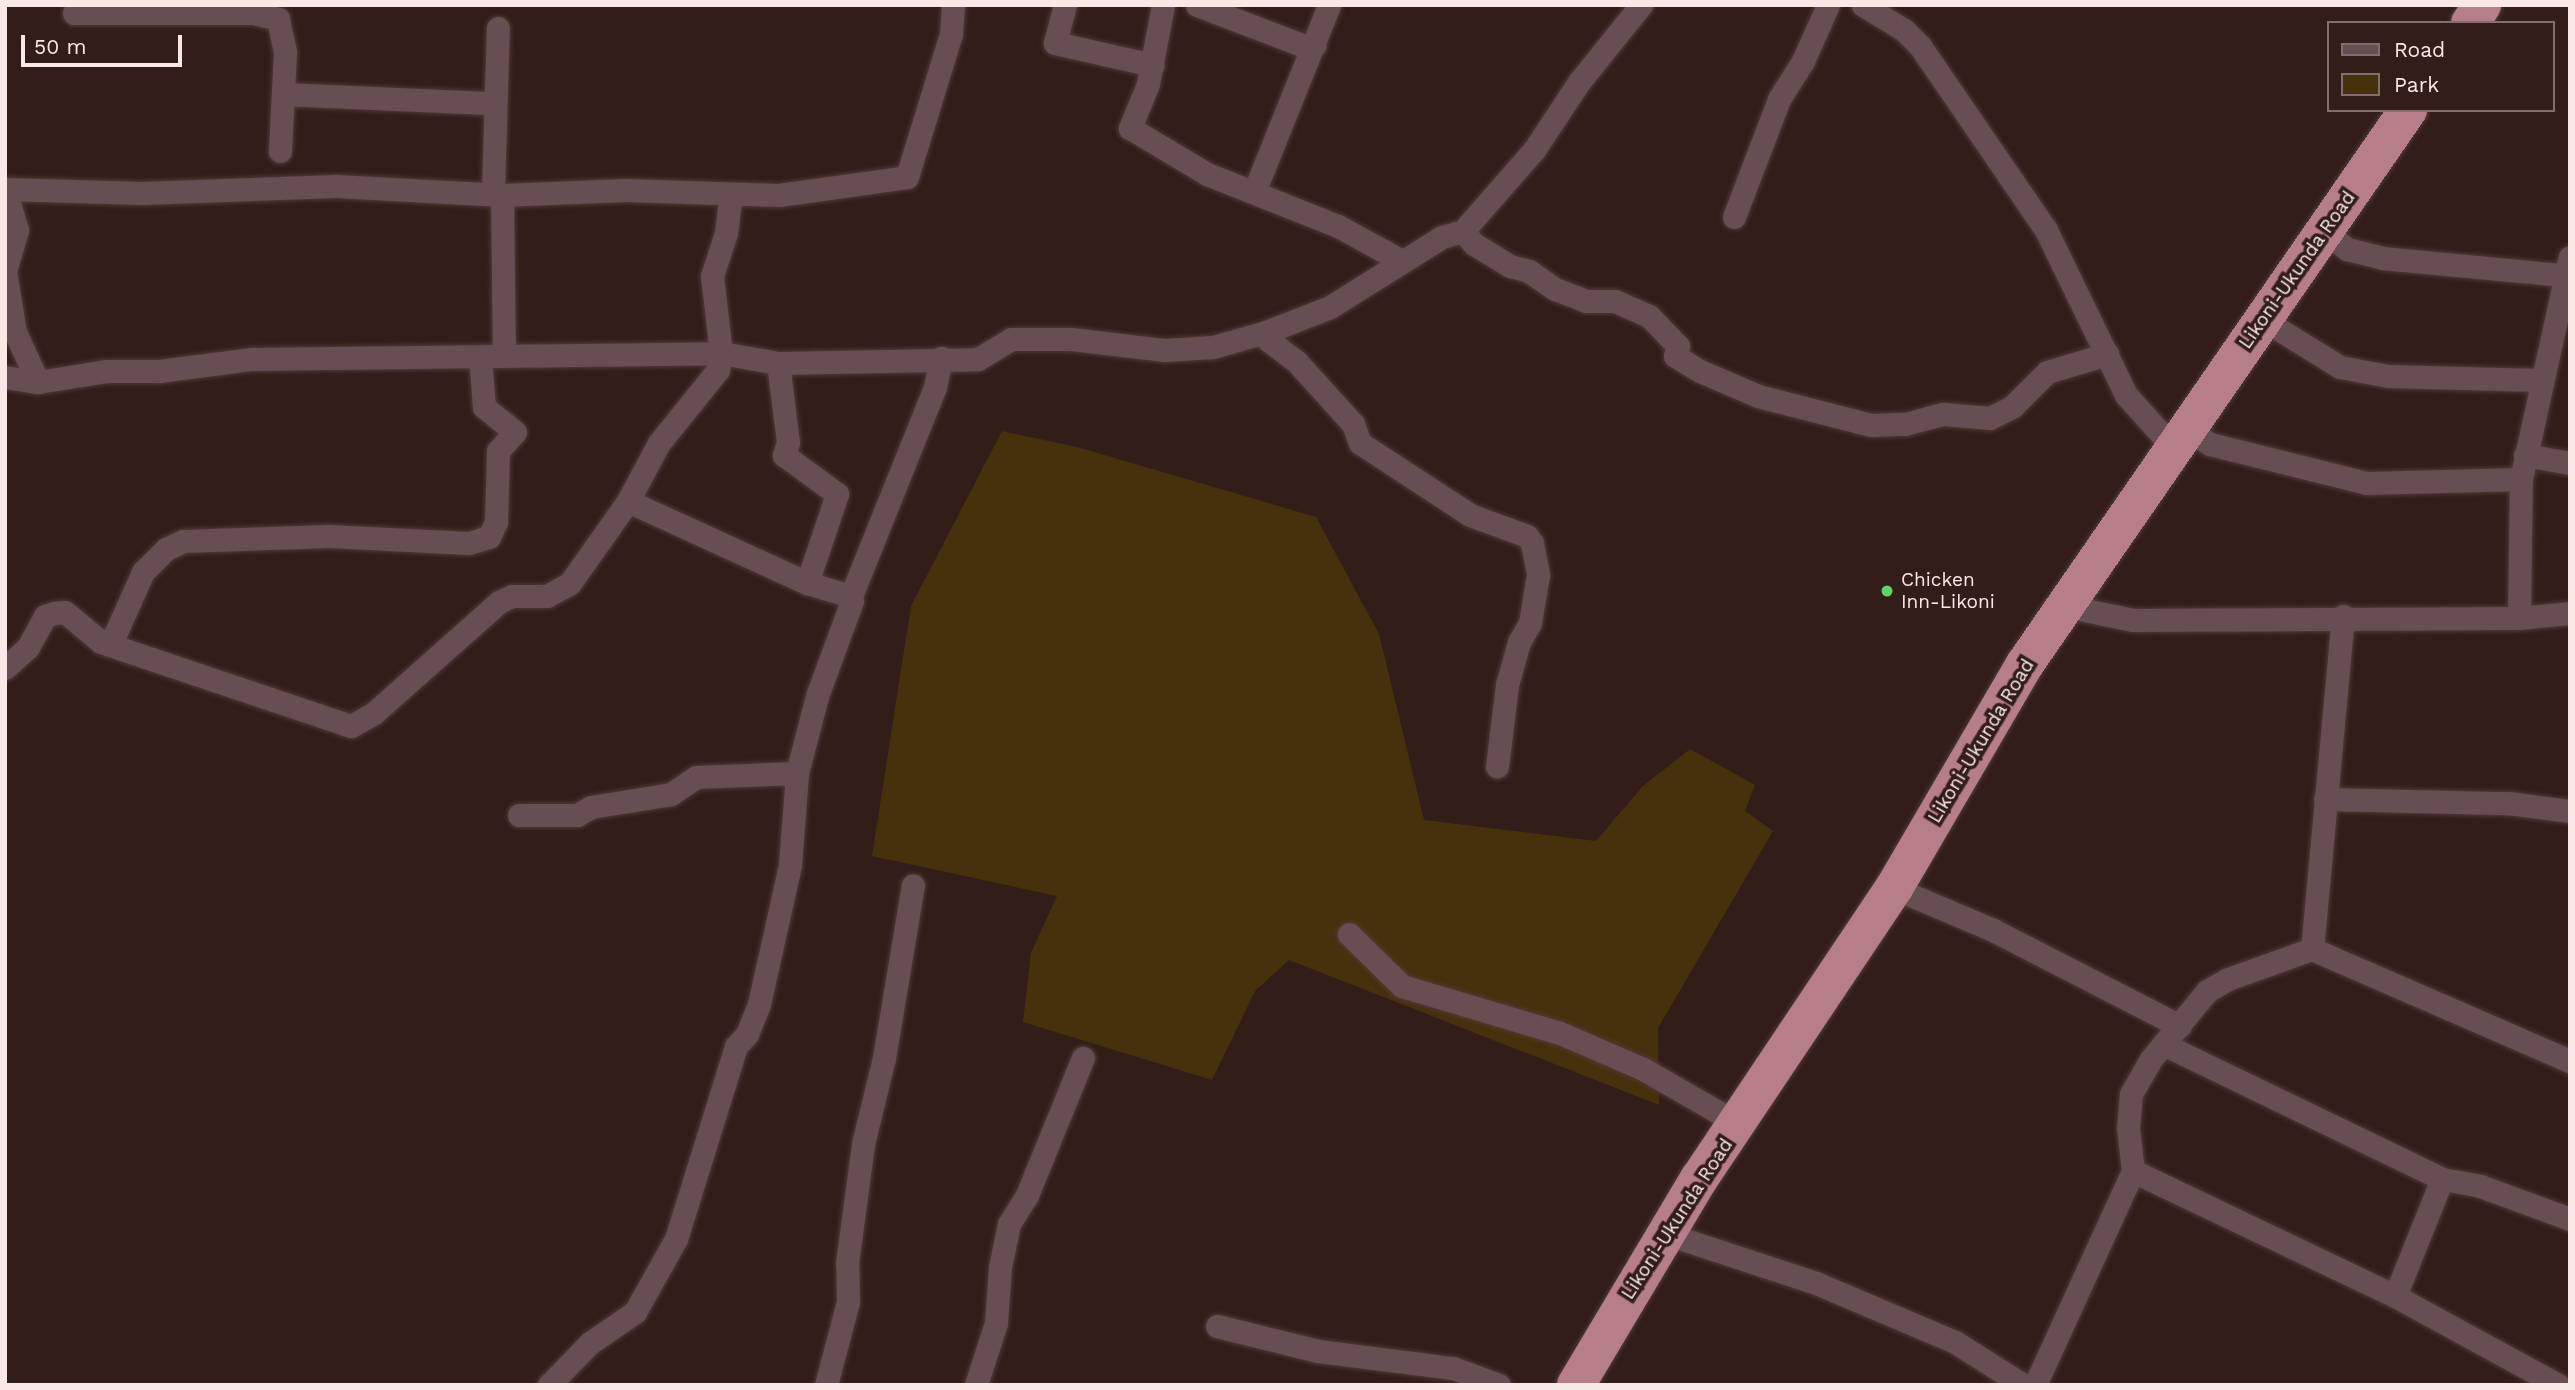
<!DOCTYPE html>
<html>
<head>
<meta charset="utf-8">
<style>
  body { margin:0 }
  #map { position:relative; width:2575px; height:1390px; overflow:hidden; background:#331d19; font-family:"Work Sans",sans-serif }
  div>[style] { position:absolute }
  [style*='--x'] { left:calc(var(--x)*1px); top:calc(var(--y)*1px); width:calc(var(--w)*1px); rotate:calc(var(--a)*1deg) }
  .green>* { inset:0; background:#46310d }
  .roads { filter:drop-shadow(0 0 2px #4f3a36) drop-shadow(0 0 2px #4f3a36) }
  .minor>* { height:23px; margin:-11.5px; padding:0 11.5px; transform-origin:11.5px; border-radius:11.5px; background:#664e52 }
  .trunk>* { height:38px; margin:-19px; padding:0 19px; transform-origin:19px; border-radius:19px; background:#b57e88 }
  .dots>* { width:19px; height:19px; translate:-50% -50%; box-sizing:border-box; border:4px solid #331d19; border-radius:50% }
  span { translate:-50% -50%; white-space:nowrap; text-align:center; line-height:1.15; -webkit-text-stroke:7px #331d19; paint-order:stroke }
  .street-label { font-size:19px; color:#f9e9e6 }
  .poi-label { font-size:19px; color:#f9e9e6 }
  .left { translate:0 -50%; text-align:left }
  .frame { position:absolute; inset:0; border:7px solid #f9e9e6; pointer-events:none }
  .legend { position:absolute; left:2327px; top:21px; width:228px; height:91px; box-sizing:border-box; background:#331d19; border:2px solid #826f6b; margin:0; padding:9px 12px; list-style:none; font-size:21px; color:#f9e9e6 }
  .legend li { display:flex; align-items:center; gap:14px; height:35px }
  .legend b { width:35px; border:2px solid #826f6b }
  .scale { position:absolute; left:21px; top:35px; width:161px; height:32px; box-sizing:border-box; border:4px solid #f9e9e6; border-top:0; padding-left:9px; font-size:21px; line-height:24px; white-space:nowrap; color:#f9e9e6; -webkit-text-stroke:5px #331d19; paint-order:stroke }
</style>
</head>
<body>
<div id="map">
  <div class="green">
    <div style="clip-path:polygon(1002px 431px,1077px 447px,1316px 517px,1379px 634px,1424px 820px,1596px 841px,1643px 786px,1690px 749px,1755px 785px,1745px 811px,1773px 831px,1658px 1028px,1659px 1105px,1289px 960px,1255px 991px,1212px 1080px,1023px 1022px,1031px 953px,1057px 896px,872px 856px,911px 606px)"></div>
  </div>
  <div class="roads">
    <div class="minor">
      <div style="--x:1065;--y:5;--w:39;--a:105"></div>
      <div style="--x:1055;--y:43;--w:100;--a:12.7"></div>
      <div style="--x:1163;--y:5;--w:80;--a:100.8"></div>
      <div style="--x:1148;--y:84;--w:48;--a:112.2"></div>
      <div style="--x:1130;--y:128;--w:90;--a:30.9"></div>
      <div style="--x:1207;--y:174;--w:141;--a:21.7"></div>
      <div style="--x:1338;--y:226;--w:73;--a:28.7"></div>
      <div style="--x:1197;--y:5;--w:118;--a:20.9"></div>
      <div style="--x:1307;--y:47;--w:8;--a:-14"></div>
      <div style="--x:1863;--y:5;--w:48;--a:31.4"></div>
      <div style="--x:1904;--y:30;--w:23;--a:45"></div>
      <div style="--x:1920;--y:46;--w:223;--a:55.6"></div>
      <div style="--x:2046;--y:230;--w:183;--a:64.1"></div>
      <div style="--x:2126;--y:395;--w:70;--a:47.9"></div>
      <div style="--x:74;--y:13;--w:179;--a:0"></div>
      <div style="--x:253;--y:13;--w:26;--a:13"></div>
      <div style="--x:278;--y:19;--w:34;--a:78"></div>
      <div style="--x:285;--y:52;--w:99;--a:92.9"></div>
      <div style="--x:283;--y:94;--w:210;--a:2.5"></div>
      <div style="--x:493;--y:192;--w:164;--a:-88.3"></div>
      <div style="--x:1254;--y:192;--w:201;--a:-68.1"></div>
      <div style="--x:502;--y:195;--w:161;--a:89.3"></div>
      <div style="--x:1734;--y:217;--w:126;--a:-69.1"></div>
      <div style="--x:1779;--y:99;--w:45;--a:-57.7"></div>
      <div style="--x:1803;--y:61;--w:61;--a:-65.9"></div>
      <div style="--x:2324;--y:230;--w:30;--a:40"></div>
      <div style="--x:2347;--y:249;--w:36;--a:14"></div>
      <div style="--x:2382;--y:258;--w:182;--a:5.4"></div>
      <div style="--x:1463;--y:231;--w:17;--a:50"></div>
      <div style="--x:1474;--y:244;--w:42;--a:31.4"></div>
      <div style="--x:1510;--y:266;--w:20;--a:15"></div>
      <div style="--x:1529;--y:271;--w:32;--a:35"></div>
      <div style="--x:1555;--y:289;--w:33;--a:21"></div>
      <div style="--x:1586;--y:301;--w:29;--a:0"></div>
      <div style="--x:1615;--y:301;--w:37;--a:24"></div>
      <div style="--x:1649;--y:316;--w:42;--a:46"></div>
      <div style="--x:1678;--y:346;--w:10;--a:107"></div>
      <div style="--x:1675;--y:356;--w:29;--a:31"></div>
      <div style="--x:1700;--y:371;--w:63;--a:23.3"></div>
      <div style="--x:1758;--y:396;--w:117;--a:14.4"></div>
      <div style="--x:1871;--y:425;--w:34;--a:-2"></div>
      <div style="--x:1905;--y:424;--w:39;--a:-15"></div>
      <div style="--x:1943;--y:414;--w:47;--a:4.9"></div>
      <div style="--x:1990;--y:418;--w:25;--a:-27"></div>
      <div style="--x:2012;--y:407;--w:49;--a:-45"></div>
      <div style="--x:2047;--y:372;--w:63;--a:-16.7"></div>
      <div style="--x:2262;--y:319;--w:92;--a:31.6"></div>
      <div style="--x:2340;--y:367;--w:49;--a:10.6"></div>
      <div style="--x:2388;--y:376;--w:152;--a:1.5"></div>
      <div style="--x:1266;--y:332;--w:8;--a:76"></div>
      <div style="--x:1268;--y:340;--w:35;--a:37"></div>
      <div style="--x:1296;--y:361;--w:85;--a:47.9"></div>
      <div style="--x:1353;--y:424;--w:20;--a:70"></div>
      <div style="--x:1360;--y:443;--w:131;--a:33.2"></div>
      <div style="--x:1470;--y:515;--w:61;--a:20.2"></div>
      <div style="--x:1527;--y:536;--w:9;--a:54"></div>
      <div style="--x:1532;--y:543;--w:33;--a:79"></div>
      <div style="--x:1538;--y:575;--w:49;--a:99.5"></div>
      <div style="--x:1530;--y:623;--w:22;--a:120"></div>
      <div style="--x:1519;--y:642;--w:45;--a:105.6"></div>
      <div style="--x:1507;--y:685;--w:82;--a:97"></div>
      <div style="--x:778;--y:363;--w:80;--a:82.8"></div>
      <div style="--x:788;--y:442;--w:14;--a:107"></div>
      <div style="--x:784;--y:455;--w:66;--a:36.3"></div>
      <div style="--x:837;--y:494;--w:94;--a:108.6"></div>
      <div style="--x:5;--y:377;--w:33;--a:9"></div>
      <div style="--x:38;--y:382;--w:70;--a:-9.1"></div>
      <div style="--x:107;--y:371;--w:52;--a:0"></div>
      <div style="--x:159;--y:371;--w:94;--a:-7.4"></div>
      <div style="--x:252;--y:359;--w:469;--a:-0.7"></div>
      <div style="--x:721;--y:353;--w:58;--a:10"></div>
      <div style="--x:778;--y:363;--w:200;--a:-1.1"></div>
      <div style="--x:978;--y:359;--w:39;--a:-31"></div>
      <div style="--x:1011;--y:339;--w:60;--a:0"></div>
      <div style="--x:1071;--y:339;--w:95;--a:6.7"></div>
      <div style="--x:1165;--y:350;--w:48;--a:-3.6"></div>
      <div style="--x:1213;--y:347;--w:55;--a:-15.8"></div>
      <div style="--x:1266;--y:332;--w:69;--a:-21.3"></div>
      <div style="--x:1330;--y:307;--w:132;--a:-32"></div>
      <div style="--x:1442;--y:237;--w:22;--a:-16"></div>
      <div style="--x:1463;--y:231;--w:108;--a:-48.8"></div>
      <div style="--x:1534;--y:150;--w:82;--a:-56.5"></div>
      <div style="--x:1579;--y:82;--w:99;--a:-51.2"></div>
      <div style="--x:38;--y:382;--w:55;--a:-114.7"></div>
      <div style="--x:15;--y:332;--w:62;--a:-99.3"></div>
      <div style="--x:5;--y:271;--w:43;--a:-73.7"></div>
      <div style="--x:17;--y:230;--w:43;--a:-106.3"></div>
      <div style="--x:5;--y:189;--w:137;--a:1.7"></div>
      <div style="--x:142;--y:193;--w:194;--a:-2.1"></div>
      <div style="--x:336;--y:186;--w:166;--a:3.1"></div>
      <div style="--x:502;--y:195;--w:123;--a:-2.3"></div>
      <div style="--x:625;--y:190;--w:154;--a:1.9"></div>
      <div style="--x:779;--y:195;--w:129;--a:-8"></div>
      <div style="--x:907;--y:177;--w:150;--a:-72.9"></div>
      <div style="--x:951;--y:34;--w:29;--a:-86"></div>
      <div style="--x:2186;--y:428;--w:29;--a:34"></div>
      <div style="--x:2210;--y:444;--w:161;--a:14"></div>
      <div style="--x:2366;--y:483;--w:155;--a:-1.5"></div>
      <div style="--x:2525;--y:455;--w:46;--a:10.1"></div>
      <div style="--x:851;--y:596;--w:225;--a:-68.1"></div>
      <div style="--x:935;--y:387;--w:30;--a:-78"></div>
      <div style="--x:2065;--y:606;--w:69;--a:11.6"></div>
      <div style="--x:2133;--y:620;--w:386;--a:-0.3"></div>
      <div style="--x:2519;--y:618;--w:51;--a:-5.6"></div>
      <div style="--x:2343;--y:616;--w:334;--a:95.3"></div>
      <div style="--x:2312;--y:949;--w:281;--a:23.5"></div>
      <div style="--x:2519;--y:618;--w:139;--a:-89.2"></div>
      <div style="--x:2521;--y:479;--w:227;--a:-77.6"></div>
      <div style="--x:101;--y:642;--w:264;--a:18.6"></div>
      <div style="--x:351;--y:726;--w:26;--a:-29"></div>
      <div style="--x:374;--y:713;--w:167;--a:-41.6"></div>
      <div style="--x:499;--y:602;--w:14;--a:-25"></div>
      <div style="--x:512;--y:596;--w:35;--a:0"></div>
      <div style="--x:547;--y:596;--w:26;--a:-29"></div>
      <div style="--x:570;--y:583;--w:100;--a:-54.7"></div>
      <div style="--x:628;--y:501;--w:66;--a:-61.9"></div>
      <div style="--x:659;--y:443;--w:94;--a:-51.1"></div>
      <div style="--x:718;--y:370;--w:17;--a:-80"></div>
      <div style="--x:721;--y:353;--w:78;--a:-96.7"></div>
      <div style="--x:712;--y:276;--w:45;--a:-72"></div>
      <div style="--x:726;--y:233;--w:39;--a:-83"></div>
      <div style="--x:5;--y:668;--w:31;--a:-42"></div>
      <div style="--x:28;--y:647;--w:35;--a:-61"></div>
      <div style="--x:45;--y:616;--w:9;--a:-18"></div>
      <div style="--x:54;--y:613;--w:11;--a:-5"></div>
      <div style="--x:65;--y:612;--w:47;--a:39.8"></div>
      <div style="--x:101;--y:642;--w:12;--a:-14"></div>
      <div style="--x:113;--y:639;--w:73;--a:-65.9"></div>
      <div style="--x:143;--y:572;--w:33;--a:-45"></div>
      <div style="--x:166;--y:549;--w:19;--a:-25"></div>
      <div style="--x:183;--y:541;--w:146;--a:-2"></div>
      <div style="--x:329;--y:536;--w:140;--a:2.9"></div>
      <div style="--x:469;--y:543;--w:21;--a:-17"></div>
      <div style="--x:489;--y:537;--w:17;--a:-65"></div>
      <div style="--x:496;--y:522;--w:71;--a:-88.4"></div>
      <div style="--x:498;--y:451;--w:25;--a:-48"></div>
      <div style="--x:515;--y:432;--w:40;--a:-141"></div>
      <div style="--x:484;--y:407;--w:51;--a:-94.5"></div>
      <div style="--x:2325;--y:799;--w:183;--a:1.3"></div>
      <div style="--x:2508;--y:803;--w:63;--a:7.4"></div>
      <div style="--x:519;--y:815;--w:58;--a:0"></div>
      <div style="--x:577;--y:815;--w:16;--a:-30"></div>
      <div style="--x:591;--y:807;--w:81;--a:-9.2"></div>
      <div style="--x:671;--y:794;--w:30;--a:-34"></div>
      <div style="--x:696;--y:777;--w:101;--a:-2.3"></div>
      <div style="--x:1894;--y:888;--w:108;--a:23"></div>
      <div style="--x:1993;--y:930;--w:210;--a:27.2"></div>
      <div style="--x:1349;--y:934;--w:74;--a:44.5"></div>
      <div style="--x:1402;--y:986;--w:165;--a:16.6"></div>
      <div style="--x:1560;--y:1033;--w:90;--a:23.4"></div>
      <div style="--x:1643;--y:1069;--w:111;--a:29.8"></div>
      <div style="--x:2163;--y:1044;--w:310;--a:25.8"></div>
      <div style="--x:2442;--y:1179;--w:39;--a:10"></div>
      <div style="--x:2480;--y:1186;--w:96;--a:20.1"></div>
      <div style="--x:2133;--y:1171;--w:290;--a:25.5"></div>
      <div style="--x:2395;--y:1296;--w:186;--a:28.6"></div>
      <div style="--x:1667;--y:1234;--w:157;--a:18.2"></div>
      <div style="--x:1816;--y:1283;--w:151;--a:23"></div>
      <div style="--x:1955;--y:1342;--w:80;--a:32.3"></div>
      <div style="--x:2395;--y:1296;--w:126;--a:-68.1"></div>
      <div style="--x:1217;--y:1326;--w:104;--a:13.9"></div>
      <div style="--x:1318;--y:1351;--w:136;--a:7.2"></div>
      <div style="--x:1453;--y:1368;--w:49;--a:20.3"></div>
      <div style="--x:549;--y:1385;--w:59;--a:-45.7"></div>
      <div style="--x:590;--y:1343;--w:55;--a:-34.6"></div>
      <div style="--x:635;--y:1312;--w:84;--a:-60.7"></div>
      <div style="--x:676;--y:1239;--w:202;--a:-72.7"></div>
      <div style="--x:736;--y:1046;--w:16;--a:-47"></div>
      <div style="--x:747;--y:1034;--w:32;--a:-68"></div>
      <div style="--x:759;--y:1004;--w:142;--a:-77.4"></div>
      <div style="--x:790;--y:865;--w:92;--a:-85.6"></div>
      <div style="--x:797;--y:773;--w:80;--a:-75.4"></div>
      <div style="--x:817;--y:696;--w:101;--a:-69.8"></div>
      <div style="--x:852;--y:601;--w:5;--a:-101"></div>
      <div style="--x:851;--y:596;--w:46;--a:-163.5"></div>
      <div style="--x:807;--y:583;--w:197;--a:-155.4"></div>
      <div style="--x:826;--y:1385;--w:86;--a:-75.2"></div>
      <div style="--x:848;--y:1302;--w:39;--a:-91"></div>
      <div style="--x:847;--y:1263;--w:120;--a:-82.3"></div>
      <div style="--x:863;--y:1144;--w:89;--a:-76.3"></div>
      <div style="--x:884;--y:1058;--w:175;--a:-80.5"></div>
      <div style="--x:976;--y:1385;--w:65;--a:-72.1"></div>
      <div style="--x:996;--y:1323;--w:56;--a:-85.9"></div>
      <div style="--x:1000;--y:1267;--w:44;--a:-78.2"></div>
      <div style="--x:1009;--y:1224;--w:34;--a:-58"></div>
      <div style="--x:1027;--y:1195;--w:148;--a:-67.8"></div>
      <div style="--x:2035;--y:1385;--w:235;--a:-65.4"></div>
      <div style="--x:2133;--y:1171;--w:43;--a:-96.6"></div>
      <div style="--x:2128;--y:1128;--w:34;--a:-85"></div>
      <div style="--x:2131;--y:1094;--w:40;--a:-60.3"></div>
      <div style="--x:2151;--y:1059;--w:88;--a:-50.5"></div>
      <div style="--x:2207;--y:991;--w:24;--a:-30"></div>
      <div style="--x:2228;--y:979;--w:89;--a:-19.7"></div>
    </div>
    <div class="trunk">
      <div style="--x:2470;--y:23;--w:22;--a:-56"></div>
      <div style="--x:1576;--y:1385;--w:240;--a:-59.2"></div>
      <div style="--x:1699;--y:1179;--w:350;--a:-56.2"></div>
      <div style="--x:1894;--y:888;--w:259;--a:-59.7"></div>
      <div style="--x:2025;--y:664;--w:674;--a:-55.34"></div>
    </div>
  </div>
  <div class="dots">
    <div style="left:1887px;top:591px;background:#59d56f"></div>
  </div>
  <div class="street-label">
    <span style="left:2297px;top:270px;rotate:-55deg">Likoni-Ukunda Road</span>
    <span style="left:1981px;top:741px;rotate:-59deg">Likoni-Ukunda Road</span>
    <span style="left:1677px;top:1219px;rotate:-57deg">Likoni-Ukunda Road</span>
  </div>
  <div class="poi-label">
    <span class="left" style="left:1901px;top:591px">Chicken<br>Inn-Likoni</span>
  </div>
  <div class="frame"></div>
  <ul class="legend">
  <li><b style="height:9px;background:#664e52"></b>Road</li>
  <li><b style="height:19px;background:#46310d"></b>Park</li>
  </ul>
  <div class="scale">50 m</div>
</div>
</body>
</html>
